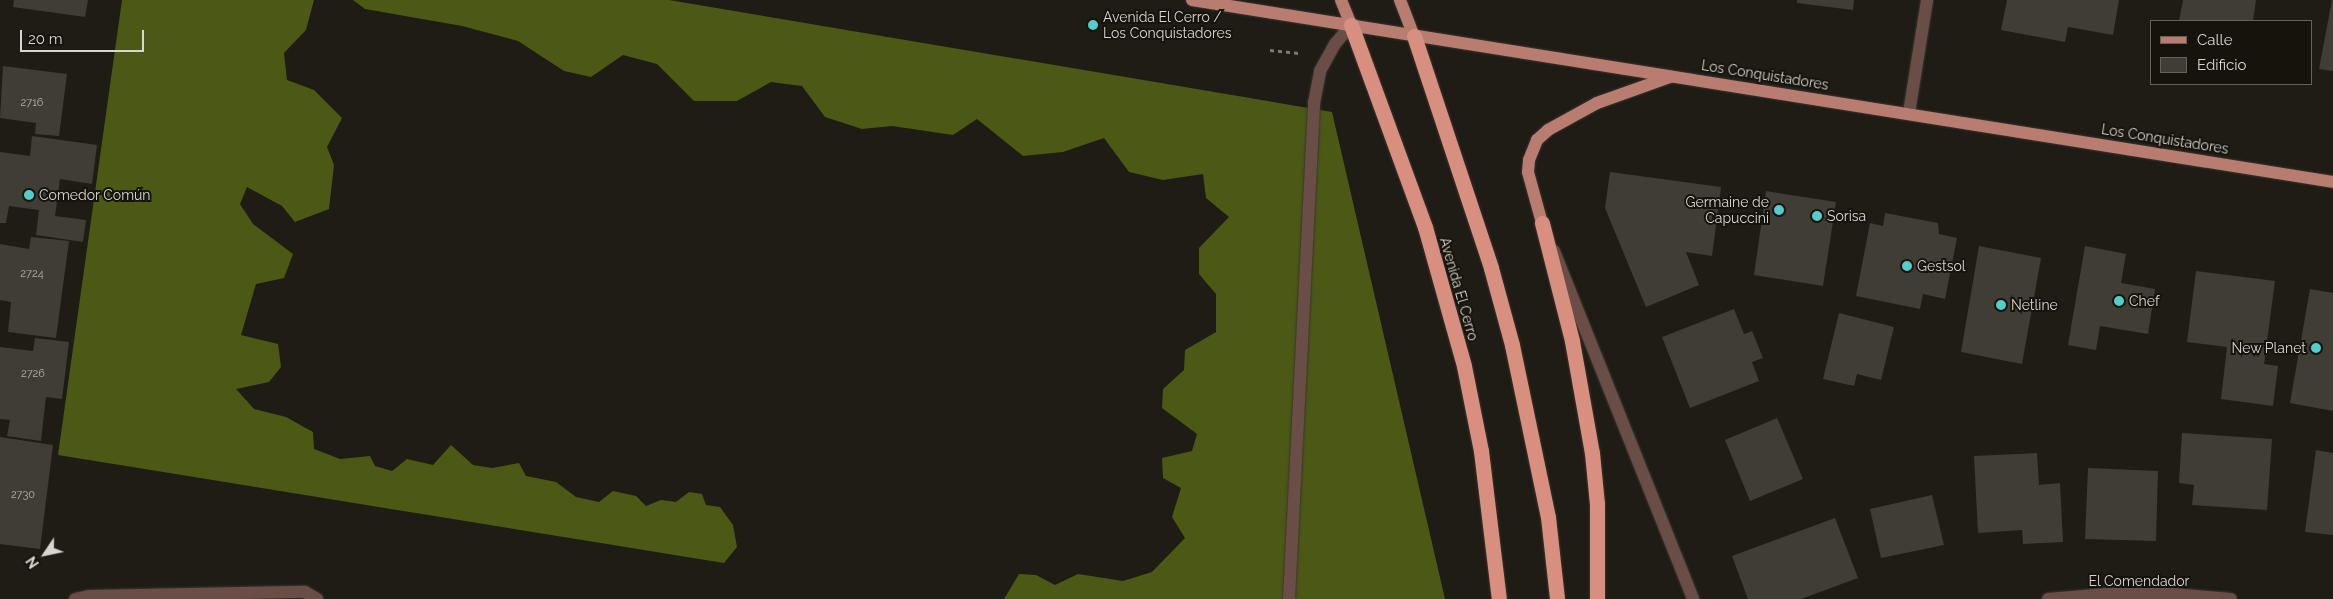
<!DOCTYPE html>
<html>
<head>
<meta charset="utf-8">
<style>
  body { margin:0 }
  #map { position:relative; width:2333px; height:599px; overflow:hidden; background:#1f1c15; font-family:Raleway,sans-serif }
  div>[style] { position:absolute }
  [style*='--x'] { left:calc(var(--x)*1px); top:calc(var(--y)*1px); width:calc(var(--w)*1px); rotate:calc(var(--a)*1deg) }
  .forest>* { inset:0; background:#4b5914 }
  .building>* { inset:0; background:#403d35 }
  .path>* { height:3px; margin-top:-1.5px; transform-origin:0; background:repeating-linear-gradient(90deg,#7b7872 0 4px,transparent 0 8px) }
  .roads { filter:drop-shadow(0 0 1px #39362f) drop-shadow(0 0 1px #39362f) }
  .minor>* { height:12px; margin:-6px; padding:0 6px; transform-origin:6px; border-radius:6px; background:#6a4d46 }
  .major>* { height:12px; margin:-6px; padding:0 6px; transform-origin:6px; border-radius:6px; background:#b97c70 }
  .highway>* { height:15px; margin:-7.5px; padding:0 7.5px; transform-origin:7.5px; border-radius:7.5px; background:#d98f80 }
  .dots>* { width:14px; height:14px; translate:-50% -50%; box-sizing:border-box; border:2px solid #16130c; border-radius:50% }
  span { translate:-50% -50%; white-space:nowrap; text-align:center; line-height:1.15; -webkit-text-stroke:4px #16130c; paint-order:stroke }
  .number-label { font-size:11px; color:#b2b0aa }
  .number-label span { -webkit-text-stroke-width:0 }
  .poi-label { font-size:14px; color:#d8d6d1 }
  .left { translate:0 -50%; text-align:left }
  .right { translate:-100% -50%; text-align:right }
  .street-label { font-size:14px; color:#d8d6d1 }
  .legend { position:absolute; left:2150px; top:20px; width:162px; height:65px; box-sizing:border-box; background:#16130c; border:1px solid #64615b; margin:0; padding:6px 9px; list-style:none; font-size:15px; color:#d8d6d1 }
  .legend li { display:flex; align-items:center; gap:10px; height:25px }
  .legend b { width:25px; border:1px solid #64615b }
  .north { position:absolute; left:20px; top:529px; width:50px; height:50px; -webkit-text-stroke:4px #16130c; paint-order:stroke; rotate:236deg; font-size:14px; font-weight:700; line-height:20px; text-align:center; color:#d8d6d1 }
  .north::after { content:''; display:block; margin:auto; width:18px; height:22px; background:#d8d6d1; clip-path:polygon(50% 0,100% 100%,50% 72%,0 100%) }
  .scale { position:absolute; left:20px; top:30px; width:124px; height:22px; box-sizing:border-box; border:2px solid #d8d6d1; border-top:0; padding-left:6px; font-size:15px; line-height:18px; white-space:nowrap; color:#d8d6d1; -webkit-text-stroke:4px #16130c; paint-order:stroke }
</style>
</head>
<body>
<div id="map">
  <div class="forest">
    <div style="clip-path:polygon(122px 0,314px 0,306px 30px,284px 53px,287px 80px,314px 90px,342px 118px,327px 147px,334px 165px,329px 209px,295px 222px,282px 206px,247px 187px,240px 204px,253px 224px,293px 254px,284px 278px,256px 284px,241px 335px,278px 344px,281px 367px,269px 382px,236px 389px,254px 409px,286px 417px,313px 432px,314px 449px,340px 459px,370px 456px,375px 466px,392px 471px,407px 459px,433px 465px,451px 445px,473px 465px,492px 468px,519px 463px,526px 476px,556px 482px,576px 497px,599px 502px,613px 491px,636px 496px,646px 506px,661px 500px,676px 502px,689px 492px,702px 494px,706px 505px,720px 507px,733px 525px,737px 547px,724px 563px,58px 455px)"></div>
    <div style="clip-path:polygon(353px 0,669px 0,1332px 112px,1445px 599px,1004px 599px,1019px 574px,1036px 575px,1055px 585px,1078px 574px,1123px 581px,1152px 572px,1185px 538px,1172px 517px,1181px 488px,1163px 478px,1162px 458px,1192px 451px,1197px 434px,1162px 408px,1163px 389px,1184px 370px,1185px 350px,1216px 332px,1216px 294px,1199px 274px,1199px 248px,1229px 217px,1206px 198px,1203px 174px,1163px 180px,1129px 172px,1104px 138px,1063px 152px,1023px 156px,977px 119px,953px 135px,892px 126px,862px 129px,825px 117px,802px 86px,771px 82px,737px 101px,694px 101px,657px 64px,623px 55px,591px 77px,564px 71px,518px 41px,462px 26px,365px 9px)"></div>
  </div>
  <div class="building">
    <div style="clip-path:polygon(14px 0,88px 0,85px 17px,13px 7px)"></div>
    <div style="clip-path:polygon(1797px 0,1854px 0,1853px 10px,1797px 3px)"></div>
    <div style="clip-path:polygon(2007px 0,2119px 0,2113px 35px,2068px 27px,2065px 42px,2001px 30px)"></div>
    <div style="clip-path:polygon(2183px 0,2256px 0,2253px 21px,2179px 21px)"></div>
    <div style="clip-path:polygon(2332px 0,2333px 0,2333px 71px,2319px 69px)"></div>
    <div style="clip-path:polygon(3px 66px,67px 74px,59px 136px,35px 134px,36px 123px,0 118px)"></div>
    <div style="clip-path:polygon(32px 136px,97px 145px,92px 184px,60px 179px,55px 216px,86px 220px,83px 242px,36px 235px,39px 210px,9px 206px,6px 223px,0 223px,0 152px,30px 156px)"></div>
    <div style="clip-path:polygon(1610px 172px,1721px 187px,1712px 256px,1686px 252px,1699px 285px,1646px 307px,1605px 208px)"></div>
    <div style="clip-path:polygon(1766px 191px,1836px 202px,1823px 286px,1754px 275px)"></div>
    <div style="clip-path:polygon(1885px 213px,1938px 223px,1939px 234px,1957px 238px,1945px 299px,1923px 294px,1920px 309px,1856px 296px,1870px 223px,1883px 226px)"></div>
    <div style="clip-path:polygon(31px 237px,69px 241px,56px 338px,8px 332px,11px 302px,0 300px,0 244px,29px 249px)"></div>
    <div style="clip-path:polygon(1979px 246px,2041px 258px,2022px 364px,1961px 352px)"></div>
    <div style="clip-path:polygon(2085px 246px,2126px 254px,2121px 283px,2155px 289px,2148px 334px,2100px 326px,2096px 350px,2068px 345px)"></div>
    <div style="clip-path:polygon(2196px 271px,2275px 281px,2264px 364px,2278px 366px,2273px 406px,2221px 399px,2227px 347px,2187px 342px)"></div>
    <div style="clip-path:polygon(2310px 289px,2333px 293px,2333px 411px,2290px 403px)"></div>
    <div style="clip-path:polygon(1734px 309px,1744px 334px,1752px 331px,1763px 358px,1752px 362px,1759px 381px,1690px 408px,1662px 337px)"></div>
    <div style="clip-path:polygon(1839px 313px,1894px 327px,1881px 380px,1857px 374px,1854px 386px,1823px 379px)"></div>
    <div style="clip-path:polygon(35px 338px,69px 342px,62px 399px,46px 397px,41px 441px,7px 436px,10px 420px,0 419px,0 347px,33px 351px)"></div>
    <div style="clip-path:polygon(1777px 418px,1803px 479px,1750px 501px,1725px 440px)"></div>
    <div style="clip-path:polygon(2182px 433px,2272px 439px,2267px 510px,2192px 505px,2194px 485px,2179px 483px)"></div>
    <div style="clip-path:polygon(0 437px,53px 445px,40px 549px,0 544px)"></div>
    <div style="clip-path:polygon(2316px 450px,2333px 453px,2333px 535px,2305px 532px)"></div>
    <div style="clip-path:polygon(2037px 453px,2039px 485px,2060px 483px,2063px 542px,2023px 544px,2022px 530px,1978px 533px,1974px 456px)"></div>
    <div style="clip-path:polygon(2088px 468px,2158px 471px,2156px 541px,2085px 539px)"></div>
    <div style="clip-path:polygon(1932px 495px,1944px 545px,1881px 558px,1870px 509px)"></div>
    <div style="clip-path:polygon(1835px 518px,1858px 578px,1801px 599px,1748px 599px,1732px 556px)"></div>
  </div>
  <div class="path">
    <div style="--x:1270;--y:50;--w:29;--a:6"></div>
  </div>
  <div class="roads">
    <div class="minor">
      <div style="--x:1909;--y:113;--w:114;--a:-80.9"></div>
      <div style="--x:1554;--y:251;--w:375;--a:68.2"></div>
      <div style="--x:75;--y:599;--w:14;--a:-12"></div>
      <div style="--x:89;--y:596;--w:216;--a:-1.1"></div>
      <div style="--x:305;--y:592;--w:14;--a:30"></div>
      <div style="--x:1289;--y:599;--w:497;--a:-87.1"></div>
      <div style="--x:1314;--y:103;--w:33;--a:-79"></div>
      <div style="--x:1320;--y:71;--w:31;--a:-61"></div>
      <div style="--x:1335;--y:44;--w:25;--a:-50"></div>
      <div style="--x:2048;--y:599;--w:59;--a:-4.8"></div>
      <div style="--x:2107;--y:594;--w:65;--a:0"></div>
      <div style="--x:2172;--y:594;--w:59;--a:4.8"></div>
    </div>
    <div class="major">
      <div style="--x:1192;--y:0;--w:1155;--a:9.06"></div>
      <div style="--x:1341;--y:0;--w:27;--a:68"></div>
      <div style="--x:1400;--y:0;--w:39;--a:69"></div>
      <div style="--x:1542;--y:223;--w:53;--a:-105.4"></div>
      <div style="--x:1528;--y:172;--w:12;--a:-85"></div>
      <div style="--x:1529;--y:160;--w:22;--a:-68"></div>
      <div style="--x:1537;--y:140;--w:15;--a:-42"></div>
      <div style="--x:1548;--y:130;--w:56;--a:-28.9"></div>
      <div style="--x:1597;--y:103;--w:77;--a:-19.6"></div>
    </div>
    <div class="highway">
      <div style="--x:1351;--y:25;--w:215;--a:69.9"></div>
      <div style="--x:1425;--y:227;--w:144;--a:74.3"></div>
      <div style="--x:1464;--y:366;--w:87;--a:78.7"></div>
      <div style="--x:1481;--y:451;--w:149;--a:83.1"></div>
      <div style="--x:1414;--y:36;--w:244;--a:71.6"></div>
      <div style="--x:1491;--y:268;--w:80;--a:74.7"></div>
      <div style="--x:1512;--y:345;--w:176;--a:78.2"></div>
      <div style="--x:1548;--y:517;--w:82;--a:83.7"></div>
      <div style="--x:1542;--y:223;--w:122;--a:75.7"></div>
      <div style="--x:1572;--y:341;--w:114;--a:79.9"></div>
      <div style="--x:1592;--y:453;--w:51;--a:84.4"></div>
      <div style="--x:1597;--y:504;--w:95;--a:90"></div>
    </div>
  </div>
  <div class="dots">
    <div style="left:1093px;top:25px;background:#53cdcb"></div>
    <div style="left:29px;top:195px;background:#53cdcb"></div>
    <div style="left:1779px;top:210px;background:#53cdcb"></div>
    <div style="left:1817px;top:216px;background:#53cdcb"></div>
    <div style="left:1907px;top:266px;background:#53cdcb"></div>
    <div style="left:2119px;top:301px;background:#53cdcb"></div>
    <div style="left:2001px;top:305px;background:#53cdcb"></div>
    <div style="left:2316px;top:348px;background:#53cdcb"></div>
  </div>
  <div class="number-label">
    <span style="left:32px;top:103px">2716</span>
    <span style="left:32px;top:274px">2724</span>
    <span style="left:33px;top:374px">2726</span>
    <span style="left:23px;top:495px">2730</span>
  </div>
  <div class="poi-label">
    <span class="left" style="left:1103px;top:25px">Avenida El Cerro /<br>Los Conquistadores</span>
    <span class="left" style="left:39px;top:195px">Comedor Común</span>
    <span class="right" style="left:1769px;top:210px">Germaine de<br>Capuccini</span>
    <span class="left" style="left:1827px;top:216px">Sorisa</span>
    <span class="left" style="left:1917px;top:266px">Gestsol</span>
    <span class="left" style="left:2129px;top:301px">Chef</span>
    <span class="left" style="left:2011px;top:305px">Netline</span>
    <span class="right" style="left:2306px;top:348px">New Planet</span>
  </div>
  <div class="street-label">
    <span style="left:1765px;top:75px;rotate:9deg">Los Conquistadores</span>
    <span style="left:2165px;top:139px;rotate:9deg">Los Conquistadores</span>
    <span style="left:1459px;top:289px;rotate:74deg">Avenida El Cerro</span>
    <span style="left:2139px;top:581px">El Comendador</span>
  </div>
  <ul class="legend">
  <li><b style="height:6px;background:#b97c70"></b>Calle</li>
  <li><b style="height:14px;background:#403d35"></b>Edificio</li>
  </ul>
  <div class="north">N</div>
  <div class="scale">20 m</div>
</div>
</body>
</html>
